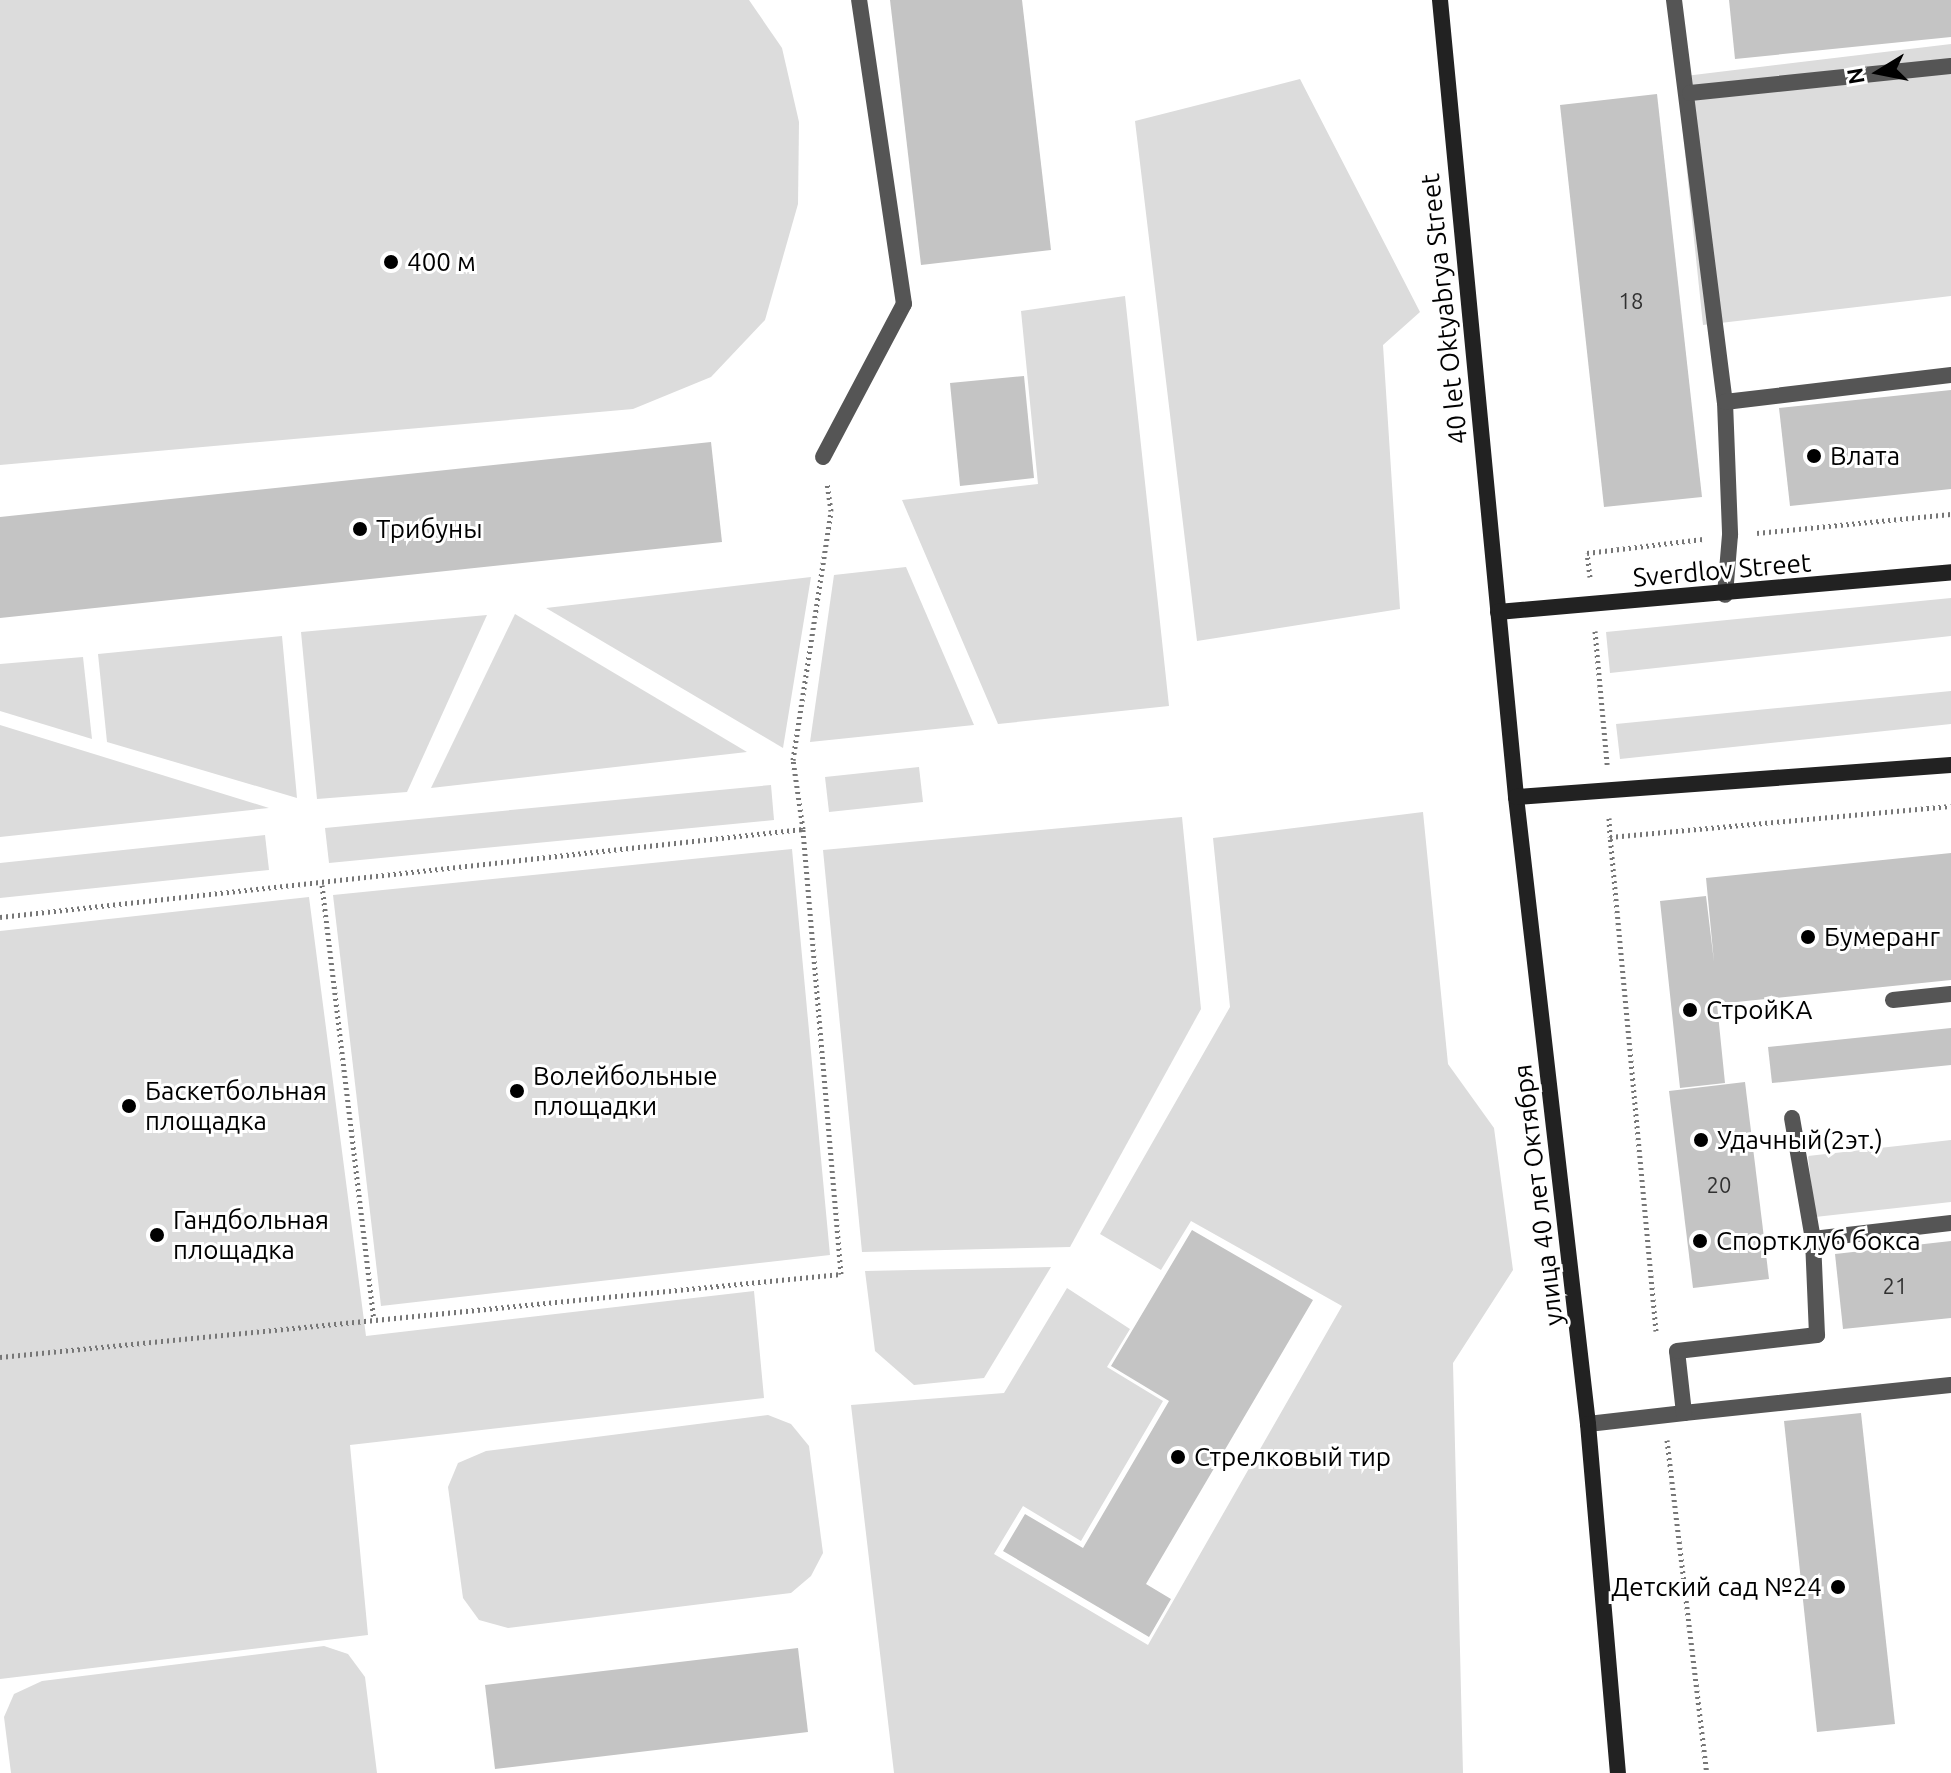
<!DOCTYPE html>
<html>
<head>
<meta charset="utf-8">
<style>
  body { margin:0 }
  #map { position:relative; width:1951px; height:1773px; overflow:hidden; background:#fff; font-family:Ubuntu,sans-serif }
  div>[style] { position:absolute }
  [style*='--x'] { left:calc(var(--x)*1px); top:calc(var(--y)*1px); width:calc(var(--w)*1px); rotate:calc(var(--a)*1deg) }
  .green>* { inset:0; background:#dcdcdc }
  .building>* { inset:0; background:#c4c4c4 }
  .path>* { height:5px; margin-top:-2.5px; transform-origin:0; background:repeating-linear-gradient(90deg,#777 0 2px,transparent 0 6px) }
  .lane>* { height:16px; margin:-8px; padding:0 8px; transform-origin:8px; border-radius:8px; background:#555 }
  .secondary>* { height:16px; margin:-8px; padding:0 8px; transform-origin:8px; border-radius:8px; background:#222 }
  .dots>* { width:22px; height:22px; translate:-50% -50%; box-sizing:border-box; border:4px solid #fff; border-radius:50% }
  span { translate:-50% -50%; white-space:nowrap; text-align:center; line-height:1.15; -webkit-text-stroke:6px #fff; paint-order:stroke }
  .number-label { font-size:22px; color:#313131 }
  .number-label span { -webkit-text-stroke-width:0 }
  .poi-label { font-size:26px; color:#000 }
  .left { translate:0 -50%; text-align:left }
  .right { translate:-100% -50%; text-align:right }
  .street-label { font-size:26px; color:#000 }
  .north { position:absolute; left:1839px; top:32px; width:80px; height:80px; -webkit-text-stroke:6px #fff; paint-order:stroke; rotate:260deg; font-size:22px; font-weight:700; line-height:32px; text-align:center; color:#000 }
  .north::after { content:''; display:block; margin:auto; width:28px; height:36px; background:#000; clip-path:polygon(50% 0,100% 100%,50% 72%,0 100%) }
</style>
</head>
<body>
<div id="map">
  <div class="green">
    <div style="clip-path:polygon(0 0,749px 0,782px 48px,799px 122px,798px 204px,765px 320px,711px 377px,633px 409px,0 465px)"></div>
    <div style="clip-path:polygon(1951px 44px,1951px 296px,1703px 325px,1677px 77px)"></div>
    <div style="clip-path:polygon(1300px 79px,1420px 312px,1383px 345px,1400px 609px,1197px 641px,1135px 121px)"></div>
    <div style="clip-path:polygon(1125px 296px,1169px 706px,998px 724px,902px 500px,1038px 484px,1021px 311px)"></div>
    <div style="clip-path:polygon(906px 567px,974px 725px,810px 742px,834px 575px)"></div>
    <div style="clip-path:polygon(811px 577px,783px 748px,546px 608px)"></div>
    <div style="clip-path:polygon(1951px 598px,1951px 636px,1610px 673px,1606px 632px)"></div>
    <div style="clip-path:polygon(515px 614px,747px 752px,431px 788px)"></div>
    <div style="clip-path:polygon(487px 615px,407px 792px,317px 799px,301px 632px)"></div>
    <div style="clip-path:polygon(282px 636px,297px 798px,107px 742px,98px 654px)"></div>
    <div style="clip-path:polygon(83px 657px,92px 739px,0 711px,0 664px)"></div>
    <div style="clip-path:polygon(1951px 691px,1951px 724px,1620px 759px,1616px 724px)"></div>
    <div style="clip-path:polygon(0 725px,269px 808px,0 837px)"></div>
    <div style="clip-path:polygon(919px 767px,923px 802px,829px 812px,825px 777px)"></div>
    <div style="clip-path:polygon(771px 785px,774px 820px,329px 863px,325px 828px)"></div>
    <div style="clip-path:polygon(1423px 812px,1448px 1064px,1494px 1128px,1513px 1270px,1453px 1363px,1463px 1773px,894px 1773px,851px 1405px,1004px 1393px,1067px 1288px,1130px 1329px,1107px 1367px,1163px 1401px,1081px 1541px,1023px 1506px,994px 1554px,1148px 1645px,1342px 1306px,1191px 1221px,1161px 1270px,1100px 1234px,1230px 1007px,1213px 838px)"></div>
    <div style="clip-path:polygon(1182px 817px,1201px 1009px,1070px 1247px,862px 1252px,823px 850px)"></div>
    <div style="clip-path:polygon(265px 835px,269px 870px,0 898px,0 863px)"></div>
    <div style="clip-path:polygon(792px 849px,830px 1255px,381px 1306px,333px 895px)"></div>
    <div style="clip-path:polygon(309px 897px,366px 1336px,754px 1291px,764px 1398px,350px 1445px,368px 1635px,0 1679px,0 931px)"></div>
    <div style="clip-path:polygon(1951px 1140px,1951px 1202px,1815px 1217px,1808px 1156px)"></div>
    <div style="clip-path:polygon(1051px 1267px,984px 1378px,914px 1385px,875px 1351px,865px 1271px)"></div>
    <div style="clip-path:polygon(768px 1415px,791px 1424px,809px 1446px,823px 1553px,811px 1576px,791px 1593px,508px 1628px,479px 1620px,463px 1598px,448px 1487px,458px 1463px,486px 1451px)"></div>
    <div style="clip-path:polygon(324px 1646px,348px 1654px,365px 1677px,377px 1773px,11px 1773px,4px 1717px,14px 1694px,42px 1681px)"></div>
  </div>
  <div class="building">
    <div style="clip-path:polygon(890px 0,1022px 0,1051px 250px,921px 265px)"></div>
    <div style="clip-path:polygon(1729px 0,1951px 0,1951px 37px,1735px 59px)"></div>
    <div style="clip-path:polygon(1657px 94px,1702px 497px,1604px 507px,1560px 105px)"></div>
    <div style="clip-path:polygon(1024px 376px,1034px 478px,960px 486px,950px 383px)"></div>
    <div style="clip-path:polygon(1951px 390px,1951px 489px,1790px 506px,1779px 408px)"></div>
    <div style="clip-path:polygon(711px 442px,722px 542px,0 618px,0 517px)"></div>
    <div style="clip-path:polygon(1951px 853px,1951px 980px,1717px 1004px,1725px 1083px,1680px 1088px,1660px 901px,1706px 896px,1714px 962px,1706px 878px)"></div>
    <div style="clip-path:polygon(1951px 1028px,1951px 1065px,1772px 1083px,1768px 1047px)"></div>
    <div style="clip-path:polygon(1745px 1082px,1769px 1279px,1693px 1288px,1669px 1091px)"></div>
    <div style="clip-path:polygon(1192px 1230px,1313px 1300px,1146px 1584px,1171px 1599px,1149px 1637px,1003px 1551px,1025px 1514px,1083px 1548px,1169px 1401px,1111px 1366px)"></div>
    <div style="clip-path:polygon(1951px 1241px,1951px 1318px,1843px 1329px,1835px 1254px)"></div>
    <div style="clip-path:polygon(1861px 1413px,1895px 1724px,1817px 1732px,1784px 1421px)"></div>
    <div style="clip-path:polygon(798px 1648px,808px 1732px,495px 1769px,485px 1685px)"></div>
  </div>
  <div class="path">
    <div style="--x:1757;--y:533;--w:195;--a:-5.6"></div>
    <div style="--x:1590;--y:577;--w:24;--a:-97"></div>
    <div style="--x:1587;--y:553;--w:117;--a:-6.9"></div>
    <div style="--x:1595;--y:631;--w:134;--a:84.8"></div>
    <div style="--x:1609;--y:818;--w:19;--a:87"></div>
    <div style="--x:322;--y:885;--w:437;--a:83.2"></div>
    <div style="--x:0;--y:917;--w:808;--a:-6.25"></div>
    <div style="--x:1656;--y:1331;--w:496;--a:-95.3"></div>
    <div style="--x:1610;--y:837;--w:342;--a:-5.2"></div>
    <div style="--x:0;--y:1357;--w:845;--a:-5.64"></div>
    <div style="--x:841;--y:1274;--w:447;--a:-94.9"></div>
    <div style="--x:803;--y:829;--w:70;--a:-98.2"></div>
    <div style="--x:793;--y:760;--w:252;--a:-81.3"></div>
    <div style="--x:831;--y:511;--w:29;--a:-98"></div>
    <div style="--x:1667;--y:1440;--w:335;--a:83.2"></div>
  </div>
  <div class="lane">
    <div style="--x:1674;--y:0;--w:405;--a:82.8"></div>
    <div style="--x:1725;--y:402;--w:133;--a:87.8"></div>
    <div style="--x:1730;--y:535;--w:60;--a:94.8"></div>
    <div style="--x:1690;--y:93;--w:262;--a:-5.9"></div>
    <div style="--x:1725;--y:402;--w:228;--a:-6.8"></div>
    <div style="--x:823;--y:457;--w:173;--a:-62.1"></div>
    <div style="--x:904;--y:304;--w:307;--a:-98.4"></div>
    <div style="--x:1893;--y:1000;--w:58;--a:-5.9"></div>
    <div style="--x:1792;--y:1118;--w:123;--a:80.2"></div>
    <div style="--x:1684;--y:1413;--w:268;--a:-6"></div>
    <div style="--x:1588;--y:1424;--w:97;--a:-6.5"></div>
    <div style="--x:1684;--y:1413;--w:62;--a:-96.4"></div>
    <div style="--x:1677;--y:1351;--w:141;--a:-6.5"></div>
    <div style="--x:1817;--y:1335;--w:96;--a:-92.4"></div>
    <div style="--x:1813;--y:1239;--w:139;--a:-6.6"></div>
  </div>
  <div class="secondary">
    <div style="--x:1440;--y:0;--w:801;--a:84.55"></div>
    <div style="--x:1516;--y:797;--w:631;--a:83.45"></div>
    <div style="--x:1588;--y:1424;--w:350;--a:85.1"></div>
    <div style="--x:1498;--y:612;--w:455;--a:-5"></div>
    <div style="--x:1516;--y:797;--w:436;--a:-4.2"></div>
  </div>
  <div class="dots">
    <div style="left:391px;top:262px;background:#000"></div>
    <div style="left:1814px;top:456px;background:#000"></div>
    <div style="left:360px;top:529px;background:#000"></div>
    <div style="left:1808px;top:937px;background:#000"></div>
    <div style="left:1690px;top:1010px;background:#000"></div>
    <div style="left:517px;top:1091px;background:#000"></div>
    <div style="left:129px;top:1106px;background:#000"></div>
    <div style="left:1701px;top:1140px;background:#000"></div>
    <div style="left:157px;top:1235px;background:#000"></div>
    <div style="left:1700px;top:1241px;background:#000"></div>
    <div style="left:1178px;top:1457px;background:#000"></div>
    <div style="left:1838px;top:1587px;background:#000"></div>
  </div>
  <div class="number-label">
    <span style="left:1631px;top:301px">18</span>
    <span style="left:1719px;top:1185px">20</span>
    <span style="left:1895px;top:1286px">21</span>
  </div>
  <div class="poi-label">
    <span class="left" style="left:407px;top:262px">400 м</span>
    <span class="left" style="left:1830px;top:456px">Влата</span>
    <span class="left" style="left:376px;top:529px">Трибуны</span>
    <span class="left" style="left:1824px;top:937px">Бумеранг</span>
    <span class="left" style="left:1706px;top:1010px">СтройКА</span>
    <span class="left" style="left:533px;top:1091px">Волейбольные<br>площадки</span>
    <span class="left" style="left:145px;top:1106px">Баскетбольная<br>площадка</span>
    <span class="left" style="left:1717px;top:1140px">Удачный(2эт.)</span>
    <span class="left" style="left:173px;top:1235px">Гандбольная<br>площадка</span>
    <span class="left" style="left:1716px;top:1241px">Спортклуб бокса</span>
    <span class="left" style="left:1194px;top:1457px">Стрелковый тир</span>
    <span class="right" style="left:1822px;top:1587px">Детский сад №24</span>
  </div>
  <div class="street-label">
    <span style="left:1444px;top:309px;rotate:-96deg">40 let Oktyabrya Street</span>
    <span style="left:1722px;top:570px;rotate:-5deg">Sverdlov Street</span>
    <span style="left:1538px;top:1195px;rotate:-97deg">улица 40 лет Октября</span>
  </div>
  <div class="north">N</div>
</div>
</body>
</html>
